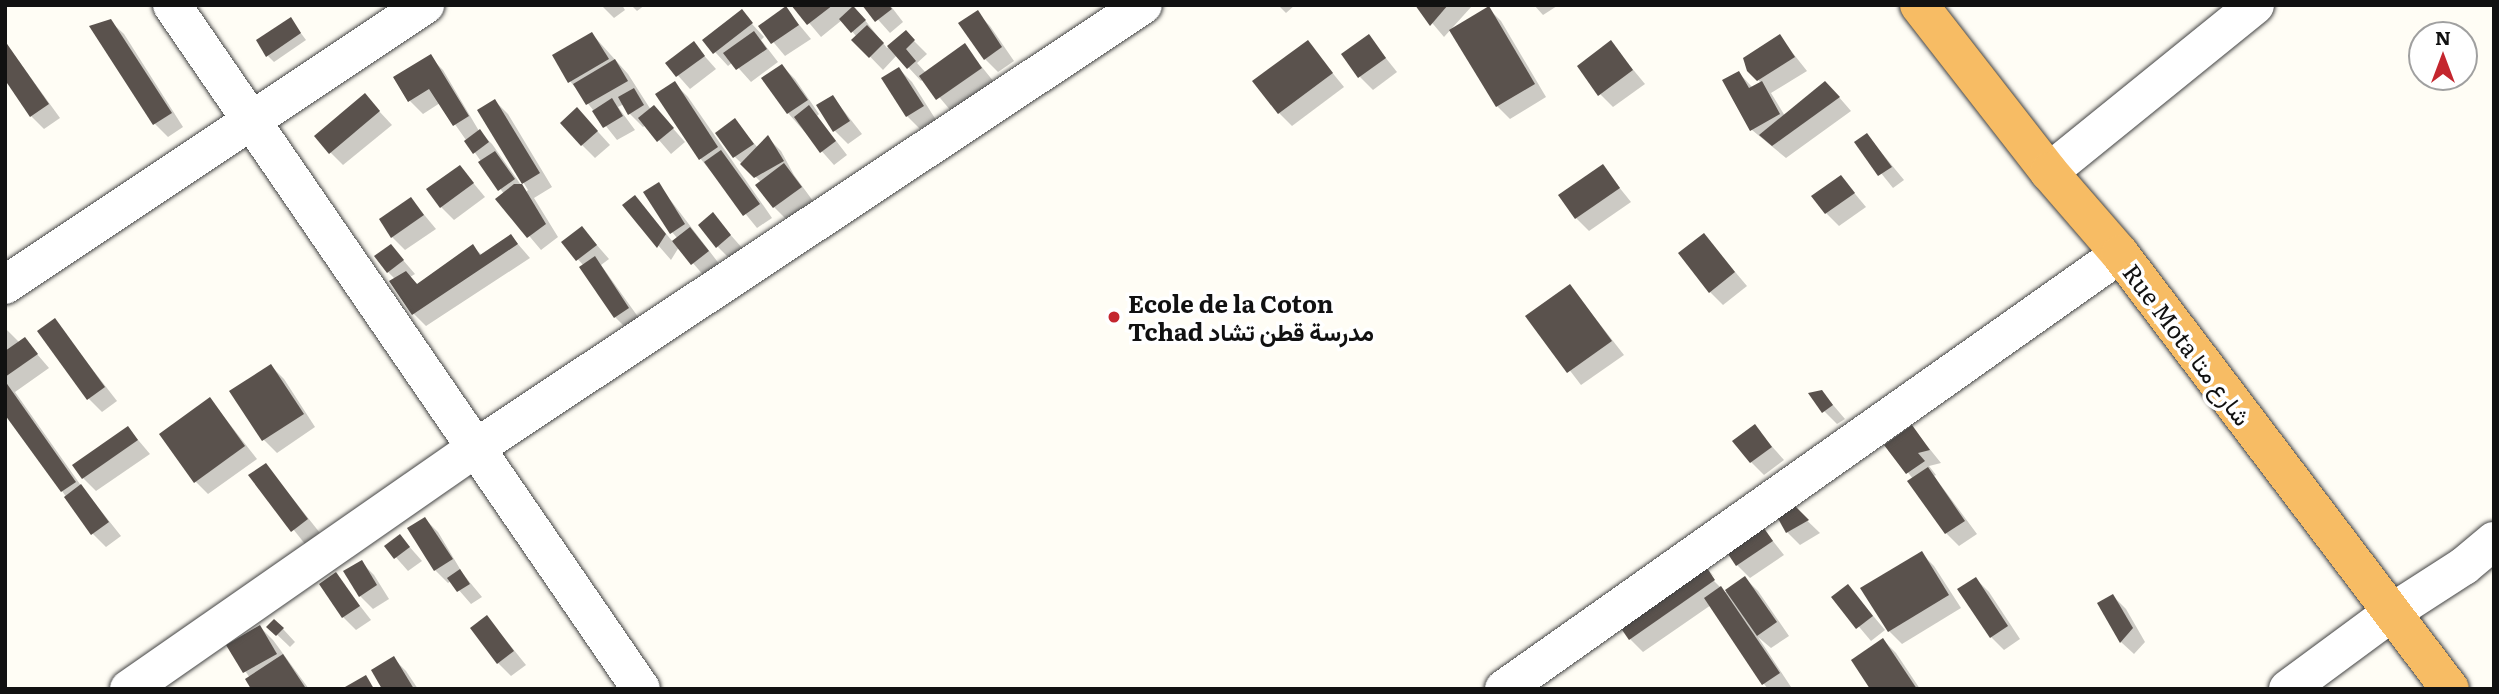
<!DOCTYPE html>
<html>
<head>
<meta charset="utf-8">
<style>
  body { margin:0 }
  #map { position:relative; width:2499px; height:694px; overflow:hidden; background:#fffdf5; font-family:Literata,Vazirmatn,serif }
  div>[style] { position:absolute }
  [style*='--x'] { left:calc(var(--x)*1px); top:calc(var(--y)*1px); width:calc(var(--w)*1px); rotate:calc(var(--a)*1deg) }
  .shadow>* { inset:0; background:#0003 }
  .building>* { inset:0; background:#5a524d }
  .roads { filter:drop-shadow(0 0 2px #444) drop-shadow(0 0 2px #444) }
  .minor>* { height:38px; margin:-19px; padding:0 19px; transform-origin:19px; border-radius:19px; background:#fff }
  .tertiary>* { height:38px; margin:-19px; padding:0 19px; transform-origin:19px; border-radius:19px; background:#fff }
  .trunk>* { height:38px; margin:-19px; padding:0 19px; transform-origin:19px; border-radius:19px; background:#f7bc64 }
  .dots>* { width:19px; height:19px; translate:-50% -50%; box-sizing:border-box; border:4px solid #fff; border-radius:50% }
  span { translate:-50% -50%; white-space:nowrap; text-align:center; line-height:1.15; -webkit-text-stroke:7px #fff; paint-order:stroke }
  .poi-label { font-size:24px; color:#111; font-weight:700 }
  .left { translate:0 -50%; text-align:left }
  .street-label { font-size:24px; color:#111 }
  .frame { position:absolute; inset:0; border:7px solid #111; pointer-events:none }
  .north { position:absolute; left:2408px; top:21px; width:70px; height:70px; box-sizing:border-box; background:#fff; border:2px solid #a0a0a0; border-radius:50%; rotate:0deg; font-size:19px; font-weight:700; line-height:28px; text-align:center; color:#111 }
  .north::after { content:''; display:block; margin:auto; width:24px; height:32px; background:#c4262e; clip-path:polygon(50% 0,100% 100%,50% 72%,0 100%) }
</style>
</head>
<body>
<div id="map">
  <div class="shadow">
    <div style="clip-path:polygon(601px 5px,622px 5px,625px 10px,614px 18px)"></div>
    <div style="clip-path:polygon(631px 5px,645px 5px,637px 11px)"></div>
    <div style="clip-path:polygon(794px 5px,853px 5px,887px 48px,906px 33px,927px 54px,917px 63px,926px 73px,965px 46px,994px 82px,951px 111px,924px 79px,921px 81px,897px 55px,883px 70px,854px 40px,857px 37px,842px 20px,821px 37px)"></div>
    <div style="clip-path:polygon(865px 5px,890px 5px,903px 22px,890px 33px)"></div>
    <div style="clip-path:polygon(1278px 5px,1295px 5px,1286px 13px)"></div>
    <div style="clip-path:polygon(1417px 5px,1471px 5px,1472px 6px,1444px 37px)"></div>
    <div style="clip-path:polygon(1534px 5px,1557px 5px,1557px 6px,1543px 15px)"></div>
    <div style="clip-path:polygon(1488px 8px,1501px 21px,1546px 97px,1510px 119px,1497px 106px)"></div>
    <div style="clip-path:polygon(786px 9px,811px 39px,785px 56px,760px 26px)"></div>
    <div style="clip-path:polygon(741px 12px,764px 37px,761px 40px,778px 62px,751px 82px,733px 62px,728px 66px,704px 40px)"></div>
    <div style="clip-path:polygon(977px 13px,990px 26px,1014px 61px,998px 72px,985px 59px)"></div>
    <div style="clip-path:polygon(291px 20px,306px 40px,274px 62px,268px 56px)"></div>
    <div style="clip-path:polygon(110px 21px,124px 34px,183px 127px,168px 137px,155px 124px)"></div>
    <div style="clip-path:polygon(592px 34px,628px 74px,651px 110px,654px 107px,685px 142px,671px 154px,646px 125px,643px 127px,630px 114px,624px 104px,618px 107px,635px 130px,617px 140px,570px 81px)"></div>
    <div style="clip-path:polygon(1369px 37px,1397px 72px,1373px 90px,1360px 77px)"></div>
    <div style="clip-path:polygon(1780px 37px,1807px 71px,1771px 93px,1785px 116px,1838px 96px,1851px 111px,1786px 158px,1752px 130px,1739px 73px,1753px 88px,1761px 83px,1749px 70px)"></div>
    <div style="clip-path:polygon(5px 42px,60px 118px,44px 129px,31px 116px)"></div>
    <div style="clip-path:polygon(693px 43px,716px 69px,690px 89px,667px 63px)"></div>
    <div style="clip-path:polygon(1308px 43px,1344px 87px,1292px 126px,1279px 113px)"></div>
    <div style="clip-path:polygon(1611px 43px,1645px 84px,1613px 107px,1600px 94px)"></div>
    <div style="clip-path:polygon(430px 57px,443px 70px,479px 131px,492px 144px,526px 192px,528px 190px,479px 111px,495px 101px,508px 114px,552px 187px,534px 198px,558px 237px,541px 250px,498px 199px,504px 194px,440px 103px,423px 114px,410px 101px)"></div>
    <div style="clip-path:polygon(782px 66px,795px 79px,819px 114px,817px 116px,847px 155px,834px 165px,788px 113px)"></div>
    <div style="clip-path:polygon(899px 69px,912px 82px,936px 120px,920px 129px,907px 116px)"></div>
    <div style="clip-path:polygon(675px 84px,688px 97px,772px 218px,757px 228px,700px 158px)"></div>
    <div style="clip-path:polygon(365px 96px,392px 125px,343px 165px,330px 152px)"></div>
    <div style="clip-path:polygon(833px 97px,862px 134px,848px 144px,835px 131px)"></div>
    <div style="clip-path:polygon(735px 121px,758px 148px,768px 138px,781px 151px,794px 175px,813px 201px,787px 220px,774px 207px,761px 182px,735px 157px,718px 133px)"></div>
    <div style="clip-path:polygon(590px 123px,610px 145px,595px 158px,582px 145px)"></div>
    <div style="clip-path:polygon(1867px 135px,1904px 180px,1893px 188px,1856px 142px)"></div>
    <div style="clip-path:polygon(1602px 166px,1631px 202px,1589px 231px,1576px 218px)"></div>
    <div style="clip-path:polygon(460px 167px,485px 197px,454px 220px,441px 207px)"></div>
    <div style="clip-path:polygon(1841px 177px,1866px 207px,1839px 226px,1826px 213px)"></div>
    <div style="clip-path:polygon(659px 185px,720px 265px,705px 277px,679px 247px,671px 260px,624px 206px,647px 211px,673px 242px,678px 239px,672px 232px)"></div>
    <div style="clip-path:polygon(411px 199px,436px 229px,405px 250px,392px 237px)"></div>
    <div style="clip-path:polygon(713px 215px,743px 249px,730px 259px,717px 246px)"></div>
    <div style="clip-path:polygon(582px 228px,609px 259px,601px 265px,641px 321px,628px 330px,615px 317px,584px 266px,563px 243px)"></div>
    <div style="clip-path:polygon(1704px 235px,1747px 286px,1723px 305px,1710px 292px)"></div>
    <div style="clip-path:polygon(511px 236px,530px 258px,426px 326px,413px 313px,395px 279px,388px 272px,391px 246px,415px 274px,410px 277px,418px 285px,472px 246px,482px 255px)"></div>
    <div style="clip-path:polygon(1570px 286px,1624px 355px,1581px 385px,1528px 316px)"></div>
    <div style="clip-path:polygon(54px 320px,117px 401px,102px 412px,89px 399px)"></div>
    <div style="clip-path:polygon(5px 328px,20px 343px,25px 340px,49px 368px,15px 392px,82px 487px,121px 536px,106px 547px,93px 534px,5px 412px)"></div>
    <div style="clip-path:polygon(271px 366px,284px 379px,315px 427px,277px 453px,264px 440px)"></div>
    <div style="clip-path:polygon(1822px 392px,1845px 419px,1837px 424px,1824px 411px)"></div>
    <div style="clip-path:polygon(210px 399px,257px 459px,208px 494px,195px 481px)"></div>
    <div style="clip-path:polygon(1754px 426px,1784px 460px,1764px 475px,1751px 462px)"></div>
    <div style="clip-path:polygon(1912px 427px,1941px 463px,1929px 466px,1936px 475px,1934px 476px,1977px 534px,1959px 546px,1946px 533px,1913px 479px,1887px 445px)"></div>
    <div style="clip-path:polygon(128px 428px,150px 454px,96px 491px,83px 478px)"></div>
    <div style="clip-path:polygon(266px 465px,320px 533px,305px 544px,251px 476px)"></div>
    <div style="clip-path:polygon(1793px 507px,1820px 533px,1800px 545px,1787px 532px)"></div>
    <div style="clip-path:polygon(425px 519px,438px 532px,463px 574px,482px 597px,471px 604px,451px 581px,448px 583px,435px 570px)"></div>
    <div style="clip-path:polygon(1761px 526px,1784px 555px,1750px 578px,1737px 565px)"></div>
    <div style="clip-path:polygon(400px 536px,422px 561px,408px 571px,386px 546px)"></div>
    <div style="clip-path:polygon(1921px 553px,1934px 566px,1961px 608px,1902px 644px,1889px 631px)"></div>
    <div style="clip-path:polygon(361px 562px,374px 575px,389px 599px,373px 609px,360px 596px)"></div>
    <div style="clip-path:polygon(1702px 564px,1716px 578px,1710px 573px,1708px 575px,1725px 592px,1730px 592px,1745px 578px,1758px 591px,1789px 636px,1771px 648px,1758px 637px,1791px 687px,1768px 689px,1764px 684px,1711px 605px,1643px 652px,1630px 639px)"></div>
    <div style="clip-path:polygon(336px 575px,371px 620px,356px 630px,343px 617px)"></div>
    <div style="clip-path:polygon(1976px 579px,1989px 592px,2020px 639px,2004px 650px,1991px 637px)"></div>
    <div style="clip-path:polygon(1848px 586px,1885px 630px,1871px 641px,1834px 597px)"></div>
    <div style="clip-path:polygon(2113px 596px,2126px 609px,2145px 642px,2134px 654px,2121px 642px,2099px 604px)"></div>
    <div style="clip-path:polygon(487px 617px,526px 665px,511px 676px,498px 663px)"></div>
    <div style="clip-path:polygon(260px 627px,273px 640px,309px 689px,253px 689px,250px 678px,228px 646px)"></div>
    <div style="clip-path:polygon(269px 627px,283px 629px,295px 642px,290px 647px)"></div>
    <div style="clip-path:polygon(1883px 640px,1896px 653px,1920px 689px,1873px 689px)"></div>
    <div style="clip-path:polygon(393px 658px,406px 671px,418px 689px,385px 689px)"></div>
  </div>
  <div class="building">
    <div style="clip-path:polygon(791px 5px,833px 5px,807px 25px)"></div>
    <div style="clip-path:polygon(862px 5px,889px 5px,892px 9px,875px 22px)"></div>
    <div style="clip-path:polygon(1415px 5px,1448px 5px,1430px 26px)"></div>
    <div style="clip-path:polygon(786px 6px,799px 25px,771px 44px,758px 26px)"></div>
    <div style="clip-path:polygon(853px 6px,866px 20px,851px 33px,839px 19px)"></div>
    <div style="clip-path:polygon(1489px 6px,1535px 84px,1496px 107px,1449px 30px)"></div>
    <div style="clip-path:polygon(742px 9px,753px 23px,713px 54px,702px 40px)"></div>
    <div style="clip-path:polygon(978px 10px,1002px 47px,984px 60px,958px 23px)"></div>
    <div style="clip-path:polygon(291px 17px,301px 33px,266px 57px,256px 40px)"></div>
    <div style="clip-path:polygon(111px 19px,172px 113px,153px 125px,89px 26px)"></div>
    <div style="clip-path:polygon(867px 25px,884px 43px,869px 58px,851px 40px)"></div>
    <div style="clip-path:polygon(906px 30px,915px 40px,906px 49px,916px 61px,907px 69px,887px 46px)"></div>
    <div style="clip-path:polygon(754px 31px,767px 49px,736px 70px,723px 53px)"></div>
    <div style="clip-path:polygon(592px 32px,609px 59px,568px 83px,552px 55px)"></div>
    <div style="clip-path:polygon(1369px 34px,1386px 58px,1358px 78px,1341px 54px)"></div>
    <div style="clip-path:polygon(1780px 34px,1795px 57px,1757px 81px,1747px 71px,1743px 58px)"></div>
    <div style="clip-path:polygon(1308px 40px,1333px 73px,1278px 114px,1252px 81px)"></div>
    <div style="clip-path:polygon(1611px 40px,1633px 70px,1598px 96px,1577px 66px)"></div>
    <div style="clip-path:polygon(5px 41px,49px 104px,30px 117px,5px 80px)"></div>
    <div style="clip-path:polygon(694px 41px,705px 56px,676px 77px,665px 63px)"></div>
    <div style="clip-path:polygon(965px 43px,982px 68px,936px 100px,919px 76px)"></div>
    <div style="clip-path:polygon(431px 54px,469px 116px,453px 126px,429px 89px,408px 102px,393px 77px)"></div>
    <div style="clip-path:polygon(615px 59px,628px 81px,586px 105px,573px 84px)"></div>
    <div style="clip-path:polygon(782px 64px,808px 100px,787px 114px,761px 78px)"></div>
    <div style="clip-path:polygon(899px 67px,924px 106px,906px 117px,881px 78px)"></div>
    <div style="clip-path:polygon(1739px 71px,1749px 88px,1762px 81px,1780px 114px,1750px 131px,1722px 80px)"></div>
    <div style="clip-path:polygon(675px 81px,718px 147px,699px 160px,655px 94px)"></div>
    <div style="clip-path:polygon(1825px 81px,1840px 97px,1772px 146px,1759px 135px)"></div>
    <div style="clip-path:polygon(634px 88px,644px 105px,628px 115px,618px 97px)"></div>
    <div style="clip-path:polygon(365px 93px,380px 111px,329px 154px,314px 136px)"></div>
    <div style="clip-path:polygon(833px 95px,850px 121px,833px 132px,816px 105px)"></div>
    <div style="clip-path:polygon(612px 98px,623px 116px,603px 128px,592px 111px)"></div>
    <div style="clip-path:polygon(495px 99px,540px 173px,522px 184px,477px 110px)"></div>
    <div style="clip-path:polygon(654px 105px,674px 128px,657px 142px,638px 118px)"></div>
    <div style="clip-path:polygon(809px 105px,836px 141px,820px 153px,794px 117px)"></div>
    <div style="clip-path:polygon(577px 107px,598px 131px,581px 146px,560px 123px)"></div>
    <div style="clip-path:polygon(735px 118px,754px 144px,733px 158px,715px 133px)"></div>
    <div style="clip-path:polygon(480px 129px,489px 142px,473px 154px,464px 141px)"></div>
    <div style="clip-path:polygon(1867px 133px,1892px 167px,1878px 176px,1854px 142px)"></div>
    <div style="clip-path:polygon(768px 135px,784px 161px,754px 178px,740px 164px)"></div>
    <div style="clip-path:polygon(721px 150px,760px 204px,743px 216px,704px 162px)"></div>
    <div style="clip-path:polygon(495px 151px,515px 179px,498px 191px,478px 162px)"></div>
    <div style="clip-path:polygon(784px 163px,802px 187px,773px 208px,755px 185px)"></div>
    <div style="clip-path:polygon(1603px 164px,1620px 188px,1575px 219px,1558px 195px)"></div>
    <div style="clip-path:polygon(460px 165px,474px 183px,440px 208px,426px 189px)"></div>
    <div style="clip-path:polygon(1841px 175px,1855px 193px,1825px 214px,1811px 196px)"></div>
    <div style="clip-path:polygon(659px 182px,685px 224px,670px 234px,643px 192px)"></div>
    <div style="clip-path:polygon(514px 184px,522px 184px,546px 224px,527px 238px,495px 199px)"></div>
    <div style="clip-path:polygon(635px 195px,666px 234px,657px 248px,622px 205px)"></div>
    <div style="clip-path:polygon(411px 197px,424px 215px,391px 238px,379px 219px)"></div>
    <div style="clip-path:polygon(713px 212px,731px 235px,716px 248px,698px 225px)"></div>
    <div style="clip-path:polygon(582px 226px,597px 245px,576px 261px,561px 242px)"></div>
    <div style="clip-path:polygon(690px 227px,709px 251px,691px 265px,672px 241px)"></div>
    <div style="clip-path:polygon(1704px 233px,1735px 272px,1709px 293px,1678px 253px)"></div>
    <div style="clip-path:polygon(511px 234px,518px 244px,412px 315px,389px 281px,406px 271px,417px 284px,473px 244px,480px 255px)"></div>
    <div style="clip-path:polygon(391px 244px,404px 260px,387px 273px,374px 256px)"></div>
    <div style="clip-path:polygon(595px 256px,629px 308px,614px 318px,579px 267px)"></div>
    <div style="clip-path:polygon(1570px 284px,1612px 341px,1567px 373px,1525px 316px)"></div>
    <div style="clip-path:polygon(55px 318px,105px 387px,87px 400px,37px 331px)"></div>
    <div style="clip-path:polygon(25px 337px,38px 354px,5px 377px,5px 351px)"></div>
    <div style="clip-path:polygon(271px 364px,304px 414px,262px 441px,229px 391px)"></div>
    <div style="clip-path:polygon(5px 381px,76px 482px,61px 492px,5px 415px)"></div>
    <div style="clip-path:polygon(1822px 390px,1833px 405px,1822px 413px,1808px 393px)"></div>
    <div style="clip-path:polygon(210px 397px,245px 446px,194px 483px,159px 434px)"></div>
    <div style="clip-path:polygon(1755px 424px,1772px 447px,1750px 463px,1732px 441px)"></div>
    <div style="clip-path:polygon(1912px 425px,1930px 450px,1918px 453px,1925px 461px,1906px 474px,1884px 445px)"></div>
    <div style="clip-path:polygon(128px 426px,138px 440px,82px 479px,72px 465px)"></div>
    <div style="clip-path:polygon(266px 463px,308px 519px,291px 532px,248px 475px)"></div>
    <div style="clip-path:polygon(1928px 467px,1965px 521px,1945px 534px,1907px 481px)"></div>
    <div style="clip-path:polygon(81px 484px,109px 522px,91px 535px,64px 497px)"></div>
    <div style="clip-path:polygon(1794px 505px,1809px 520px,1786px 533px,1776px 515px)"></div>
    <div style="clip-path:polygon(425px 517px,453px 559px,434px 571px,407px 528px)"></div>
    <div style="clip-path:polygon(1761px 524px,1773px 541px,1736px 566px,1724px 548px)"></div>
    <div style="clip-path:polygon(400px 534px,410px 547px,394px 559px,384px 546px)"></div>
    <div style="clip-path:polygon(1922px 551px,1949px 595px,1888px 632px,1860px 588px)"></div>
    <div style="clip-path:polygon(362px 560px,377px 585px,359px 597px,343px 571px)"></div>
    <div style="clip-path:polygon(1703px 562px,1715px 580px,1629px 640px,1616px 621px)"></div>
    <div style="clip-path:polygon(460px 569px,470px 584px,457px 592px,447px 578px)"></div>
    <div style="clip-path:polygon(336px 572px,360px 606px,342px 618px,319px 584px)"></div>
    <div style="clip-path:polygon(1745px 576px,1777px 622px,1757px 636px,1725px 590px)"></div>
    <div style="clip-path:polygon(1976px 577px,2008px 626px,1990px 638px,1957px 589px)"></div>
    <div style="clip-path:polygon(1848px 584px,1873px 616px,1856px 629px,1831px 597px)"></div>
    <div style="clip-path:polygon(1721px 586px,1780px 673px,1762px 685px,1704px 598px)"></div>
    <div style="clip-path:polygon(2113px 594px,2133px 628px,2120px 643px,2097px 603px)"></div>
    <div style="clip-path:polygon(487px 615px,514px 651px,497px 664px,470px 628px)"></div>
    <div style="clip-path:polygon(274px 619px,284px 628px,276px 636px,266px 627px)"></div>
    <div style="clip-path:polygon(260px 625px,277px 654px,243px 673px,226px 645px)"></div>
    <div style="clip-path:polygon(1883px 638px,1917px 689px,1870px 689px,1851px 660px)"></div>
    <div style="clip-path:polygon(283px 654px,305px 687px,251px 689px,245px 679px)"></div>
    <div style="clip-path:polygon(394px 656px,414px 689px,382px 689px,371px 670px)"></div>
    <div style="clip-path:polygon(366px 675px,374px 689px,346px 689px,345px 687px)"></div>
  </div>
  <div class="roads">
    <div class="minor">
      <div style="--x:2049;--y:172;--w:265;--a:-39"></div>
      <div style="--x:5;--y:285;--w:505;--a:-33.69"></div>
      <div style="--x:129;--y:689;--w:424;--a:-34.8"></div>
      <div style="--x:477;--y:447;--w:799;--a:-33.57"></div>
      <div style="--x:1504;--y:689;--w:754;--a:-35.23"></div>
      <div style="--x:2288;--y:689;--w:128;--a:-36.4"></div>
      <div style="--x:2391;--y:613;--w:87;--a:-32.8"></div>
      <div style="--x:2464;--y:566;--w:39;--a:-40"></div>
    </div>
    <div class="tertiary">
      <div style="--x:172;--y:5;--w:829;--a:55.56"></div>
    </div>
    <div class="trunk">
      <div style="--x:1919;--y:5;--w:212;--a:52.1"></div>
      <div style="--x:2049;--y:172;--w:108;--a:49.1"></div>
      <div style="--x:2120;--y:254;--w:546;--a:52.82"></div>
    </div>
  </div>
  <div class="dots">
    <div style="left:1114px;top:317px;background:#c4262e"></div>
  </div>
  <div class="poi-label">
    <span class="left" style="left:1128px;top:317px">Ecole de la Coton<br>Tchad مدرسة قطن تشاد</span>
  </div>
  <div class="street-label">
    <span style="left:2188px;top:344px;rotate:53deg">Rue Mota شارع متا</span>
  </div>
  <div class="frame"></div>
  <div class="north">N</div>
</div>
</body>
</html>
